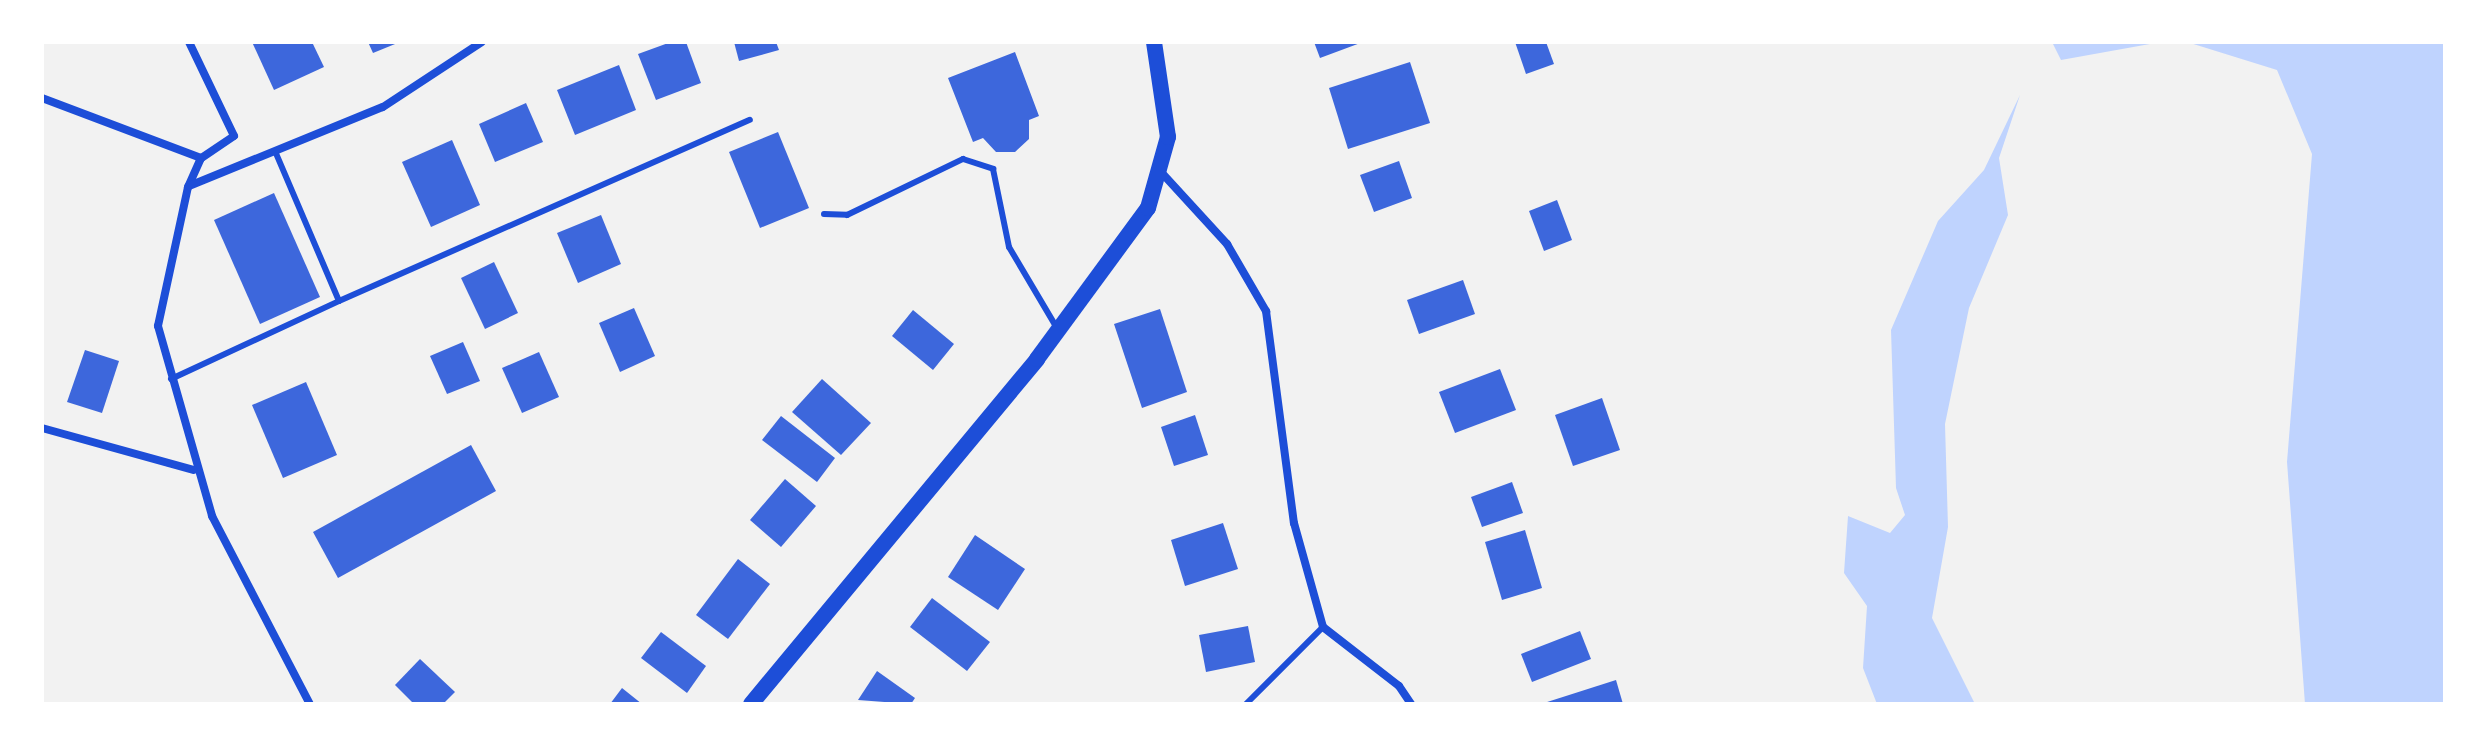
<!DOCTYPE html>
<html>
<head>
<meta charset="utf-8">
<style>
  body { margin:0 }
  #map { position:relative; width:2487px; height:746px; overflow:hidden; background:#f2f2f2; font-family:"IBM Plex Sans",sans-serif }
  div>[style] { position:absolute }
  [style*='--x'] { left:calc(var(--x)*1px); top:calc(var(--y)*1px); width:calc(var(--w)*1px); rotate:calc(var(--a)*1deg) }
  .water>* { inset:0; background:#bfd3fe }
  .building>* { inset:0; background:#3d67dc }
  .service>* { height:6px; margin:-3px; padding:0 3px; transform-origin:3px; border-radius:3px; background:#1d4ed8 }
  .minor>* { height:8px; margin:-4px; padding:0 4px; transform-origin:4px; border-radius:4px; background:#1d4ed8 }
  .secondary>* { height:16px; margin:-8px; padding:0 8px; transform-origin:8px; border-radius:8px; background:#1d4ed8 }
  span { translate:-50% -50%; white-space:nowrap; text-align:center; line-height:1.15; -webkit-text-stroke:6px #fff; paint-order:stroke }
  .frame { position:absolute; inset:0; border:44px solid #fff; pointer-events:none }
</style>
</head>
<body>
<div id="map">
  <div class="water">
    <div style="clip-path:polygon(2052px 42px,2161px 42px,2061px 60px)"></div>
    <div style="clip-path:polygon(2187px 42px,2445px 42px,2445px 704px,2305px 704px,2287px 462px,2312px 154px,2277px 70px)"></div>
    <div style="clip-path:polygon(2020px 95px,1999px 158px,2008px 215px,1969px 308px,1945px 424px,1948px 527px,1932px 618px,1975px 704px,1877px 704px,1863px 668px,1867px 606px,1844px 573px,1848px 516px,1890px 533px,1905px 515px,1896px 488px,1891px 330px,1938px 221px,1984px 170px)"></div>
  </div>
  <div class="building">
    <div style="clip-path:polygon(252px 42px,312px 42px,324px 67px,274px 90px)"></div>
    <div style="clip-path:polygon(368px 42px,400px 42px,373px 53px)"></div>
    <div style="clip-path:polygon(671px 42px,686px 42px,701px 83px,656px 100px,638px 54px)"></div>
    <div style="clip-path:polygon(734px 42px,776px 42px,779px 50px,739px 61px)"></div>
    <div style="clip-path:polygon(1314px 42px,1363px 42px,1320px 58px)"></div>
    <div style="clip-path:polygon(1515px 42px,1546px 42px,1554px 64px,1526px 74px)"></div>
    <div style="clip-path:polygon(1015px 52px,1039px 116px,1029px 120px,1029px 139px,1015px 152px,996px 152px,983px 138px,973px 142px,948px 78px)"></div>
    <div style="clip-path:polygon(1410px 62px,1430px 123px,1348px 149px,1329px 88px)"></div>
    <div style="clip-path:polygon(619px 65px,636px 110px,575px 135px,557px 90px)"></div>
    <div style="clip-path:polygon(526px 103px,543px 142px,495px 162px,479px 124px)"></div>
    <div style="clip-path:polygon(778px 132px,809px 208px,760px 228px,729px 152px)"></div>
    <div style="clip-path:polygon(452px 140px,480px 205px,431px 227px,402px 162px)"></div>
    <div style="clip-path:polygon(1399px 161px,1412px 198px,1374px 212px,1360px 175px)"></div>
    <div style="clip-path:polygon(274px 193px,320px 297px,260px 324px,214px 220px)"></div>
    <div style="clip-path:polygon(1557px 200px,1572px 240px,1544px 251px,1529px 211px)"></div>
    <div style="clip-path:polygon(601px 215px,621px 264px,578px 283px,557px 233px)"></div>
    <div style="clip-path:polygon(494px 262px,518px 313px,485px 329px,461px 278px)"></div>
    <div style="clip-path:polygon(1463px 280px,1475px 314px,1419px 334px,1407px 300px)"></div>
    <div style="clip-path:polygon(634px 308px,655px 356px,620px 372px,599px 323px)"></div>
    <div style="clip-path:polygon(1160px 309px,1187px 392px,1142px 408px,1114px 324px)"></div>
    <div style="clip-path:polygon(913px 310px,954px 344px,933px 370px,892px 336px)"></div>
    <div style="clip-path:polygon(463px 342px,480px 381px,447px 394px,430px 356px)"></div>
    <div style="clip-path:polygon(85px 350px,119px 361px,102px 413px,67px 402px)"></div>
    <div style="clip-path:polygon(539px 352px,559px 397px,522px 413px,502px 368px)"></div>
    <div style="clip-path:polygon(1500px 369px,1516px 410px,1455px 433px,1439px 392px)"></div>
    <div style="clip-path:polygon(822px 379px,871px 423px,841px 455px,792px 412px)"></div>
    <div style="clip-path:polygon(306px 382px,337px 455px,283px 478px,252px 405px)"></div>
    <div style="clip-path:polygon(1602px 398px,1620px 450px,1573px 466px,1555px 415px)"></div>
    <div style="clip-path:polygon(1195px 415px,1208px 455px,1174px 466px,1161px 427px)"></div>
    <div style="clip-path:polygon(781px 416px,835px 458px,817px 482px,762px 440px)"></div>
    <div style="clip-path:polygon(471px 445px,496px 491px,338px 578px,313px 532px)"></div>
    <div style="clip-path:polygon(785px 479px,816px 506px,781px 547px,750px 520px)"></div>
    <div style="clip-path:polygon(1512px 482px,1523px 513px,1482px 527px,1471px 497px)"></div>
    <div style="clip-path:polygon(1223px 523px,1238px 569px,1185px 586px,1171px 540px)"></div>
    <div style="clip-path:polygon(1525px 530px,1542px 588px,1502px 600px,1485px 542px)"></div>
    <div style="clip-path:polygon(975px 535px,1025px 569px,998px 610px,948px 577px)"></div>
    <div style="clip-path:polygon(738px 559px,770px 584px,728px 639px,696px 615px)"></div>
    <div style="clip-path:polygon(932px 598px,990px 642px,967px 671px,910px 627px)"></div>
    <div style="clip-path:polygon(1248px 626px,1255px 662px,1206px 672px,1199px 635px)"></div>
    <div style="clip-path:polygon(1580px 631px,1591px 659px,1532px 682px,1521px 654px)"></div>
    <div style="clip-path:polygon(661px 632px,706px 666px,687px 693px,641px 658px)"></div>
    <div style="clip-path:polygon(420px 659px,455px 692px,443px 704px,414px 704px,395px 685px)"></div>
    <div style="clip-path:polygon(877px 671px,915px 698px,911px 704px,858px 700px)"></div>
    <div style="clip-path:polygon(1616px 680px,1623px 704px,1544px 704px,1544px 703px)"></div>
    <div style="clip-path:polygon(622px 688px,642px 704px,610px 704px)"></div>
  </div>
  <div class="service">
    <div style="--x:824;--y:214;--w:23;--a:2"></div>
    <div style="--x:847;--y:215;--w:129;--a:-25.8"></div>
    <div style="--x:963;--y:159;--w:32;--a:18"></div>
    <div style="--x:993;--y:169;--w:80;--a:78.4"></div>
    <div style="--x:1009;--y:247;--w:96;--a:59.4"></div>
    <div style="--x:339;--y:301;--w:449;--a:-23.8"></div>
    <div style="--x:171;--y:379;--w:185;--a:-24.9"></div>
    <div style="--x:339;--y:301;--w:163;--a:-113.1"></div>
    <div style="--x:1246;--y:704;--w:109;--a:-45"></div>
  </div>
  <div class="minor">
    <div style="--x:189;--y:42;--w:104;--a:64.4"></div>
    <div style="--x:234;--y:136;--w:40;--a:146"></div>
    <div style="--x:201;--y:158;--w:32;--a:114"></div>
    <div style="--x:188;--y:187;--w:142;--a:102.2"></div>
    <div style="--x:158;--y:326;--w:198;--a:74.1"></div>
    <div style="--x:212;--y:516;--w:212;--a:62.5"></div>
    <div style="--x:42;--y:98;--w:170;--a:20.7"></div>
    <div style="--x:1161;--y:172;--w:98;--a:47.5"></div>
    <div style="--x:1227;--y:244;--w:78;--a:59.8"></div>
    <div style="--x:1266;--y:311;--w:214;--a:82.5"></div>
    <div style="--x:1294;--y:523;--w:108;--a:74.4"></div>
    <div style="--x:1323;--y:627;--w:96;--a:37.8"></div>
    <div style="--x:1399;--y:686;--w:22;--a:56"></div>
    <div style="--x:189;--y:186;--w:209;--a:-22.2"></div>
    <div style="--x:383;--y:107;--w:118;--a:-33.3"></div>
    <div style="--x:42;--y:428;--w:157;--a:15.5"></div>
  </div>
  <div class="secondary">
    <div style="--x:751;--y:704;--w:448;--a:-50.3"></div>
    <div style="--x:1037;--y:359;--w:187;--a:-53.7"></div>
    <div style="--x:1148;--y:208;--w:74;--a:-74.3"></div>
    <div style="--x:1168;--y:137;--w:96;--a:-98.4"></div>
  </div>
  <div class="frame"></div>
</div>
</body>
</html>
